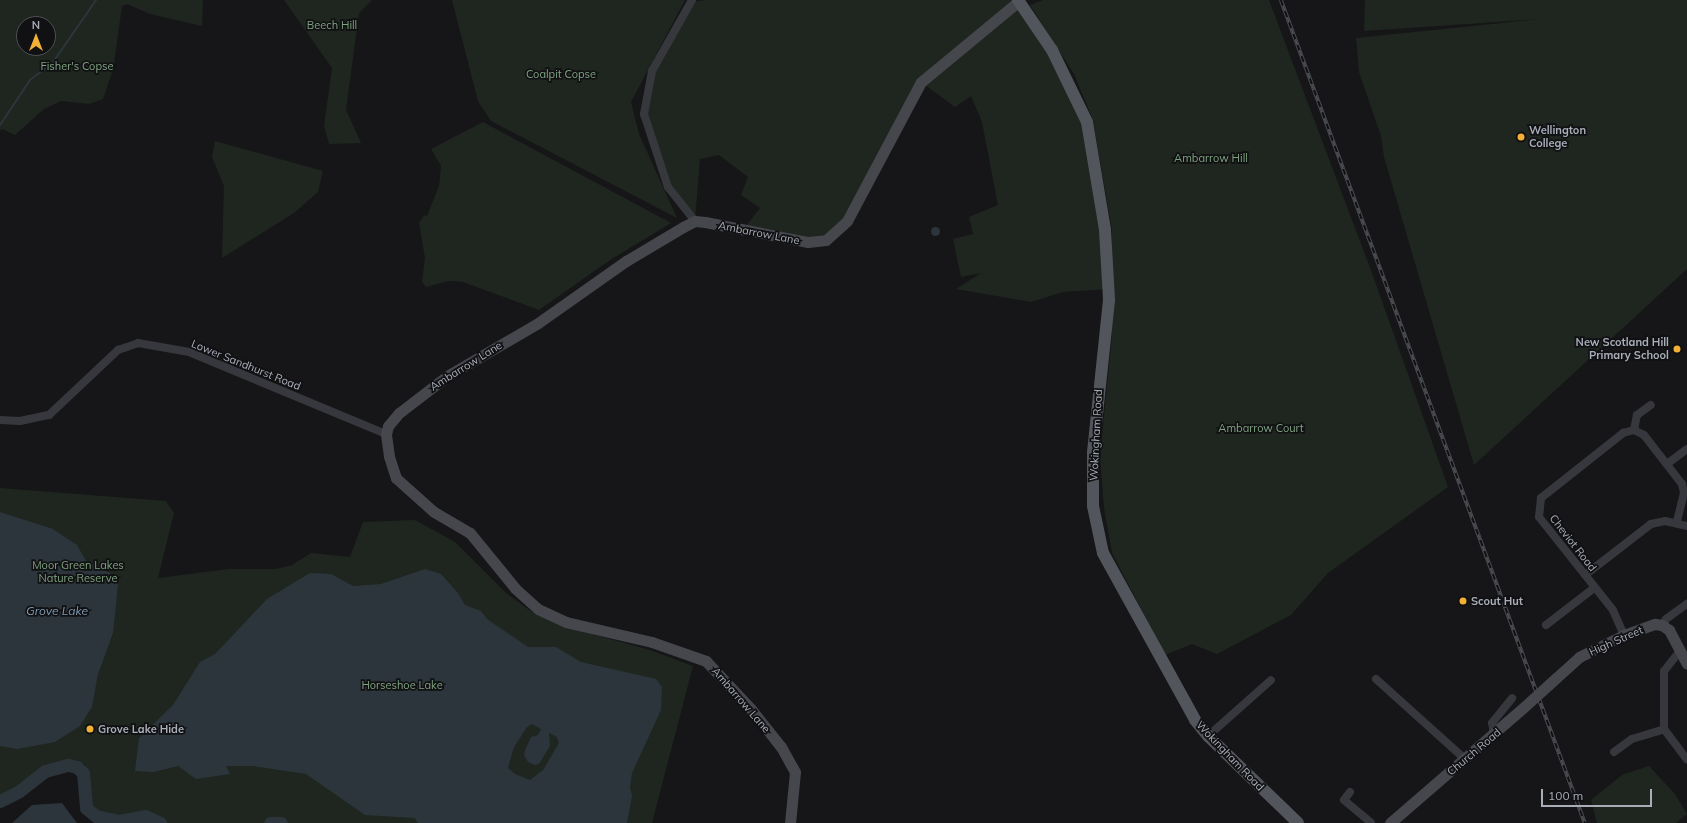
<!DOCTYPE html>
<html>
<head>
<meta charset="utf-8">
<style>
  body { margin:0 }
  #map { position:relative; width:1687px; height:823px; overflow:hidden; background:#161618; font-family:Mulish,sans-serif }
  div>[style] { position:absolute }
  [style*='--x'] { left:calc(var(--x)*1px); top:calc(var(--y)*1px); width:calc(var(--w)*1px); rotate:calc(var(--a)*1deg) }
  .green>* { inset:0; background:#1e261f }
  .water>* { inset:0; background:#2c353c }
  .round { border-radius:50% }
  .stream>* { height:2px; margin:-1px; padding:0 1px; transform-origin:1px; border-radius:1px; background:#2c353c }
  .river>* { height:13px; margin:-6.5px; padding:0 6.5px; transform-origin:6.5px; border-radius:6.5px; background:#2c353c }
  .street>* { height:8px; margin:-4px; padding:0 4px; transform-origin:4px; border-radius:4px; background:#37383d }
  .secondary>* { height:11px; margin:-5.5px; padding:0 5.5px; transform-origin:5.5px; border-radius:5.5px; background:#45474d }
  .primary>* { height:12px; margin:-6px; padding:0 6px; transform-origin:6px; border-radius:6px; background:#53555c }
  .rail>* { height:3.5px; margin-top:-1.75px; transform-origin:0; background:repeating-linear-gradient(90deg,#111113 0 6px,#4a4c52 0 12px); box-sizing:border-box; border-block:1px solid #4a4c52 }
  .secondary-bridge>* { height:11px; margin:-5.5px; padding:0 5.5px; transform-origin:5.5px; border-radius:5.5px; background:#45474d }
  .dots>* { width:11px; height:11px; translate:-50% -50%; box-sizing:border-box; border:2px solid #111113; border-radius:50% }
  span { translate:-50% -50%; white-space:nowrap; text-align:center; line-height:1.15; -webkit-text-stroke:3.5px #111113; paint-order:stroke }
  .park-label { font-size:11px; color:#7fa381 }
  .poi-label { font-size:11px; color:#a8adb8; font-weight:700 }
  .left { translate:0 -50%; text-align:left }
  .right { translate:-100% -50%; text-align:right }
  .street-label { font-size:11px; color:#a8adb8 }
  .water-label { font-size:12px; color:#7f9bb3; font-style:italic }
  .north { position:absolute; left:16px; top:16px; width:40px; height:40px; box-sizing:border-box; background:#111113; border:1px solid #4d4f55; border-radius:50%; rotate:0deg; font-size:11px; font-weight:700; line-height:16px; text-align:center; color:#a8adb8 }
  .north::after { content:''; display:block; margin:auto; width:14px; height:18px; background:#f2b134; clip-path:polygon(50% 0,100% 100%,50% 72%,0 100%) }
  .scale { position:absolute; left:1541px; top:789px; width:111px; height:18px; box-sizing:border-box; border:2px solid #a8adb8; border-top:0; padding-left:5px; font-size:12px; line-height:14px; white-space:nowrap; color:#a8adb8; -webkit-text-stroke:3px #111113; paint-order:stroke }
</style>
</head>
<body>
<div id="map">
  <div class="green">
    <div style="clip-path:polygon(evenodd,0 0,203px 0,202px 26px,150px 14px,127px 4px,122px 6px,113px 70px,103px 99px,89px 104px,61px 101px,44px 109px,15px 135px,2px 129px,0 131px,0 0,24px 24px,48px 24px,48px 48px,24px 48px,24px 24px)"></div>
    <div style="clip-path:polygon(284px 0,372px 0,359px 13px,346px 110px,361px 143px,329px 144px,324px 126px,332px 68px)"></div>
    <div style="clip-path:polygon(452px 0,685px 0,631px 102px,639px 134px,677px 218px,491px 121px,478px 101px)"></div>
    <div style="clip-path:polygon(705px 0,1018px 0,1087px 122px,1109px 289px,1063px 292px,1031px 302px,956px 289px,981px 273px,961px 277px,953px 239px,973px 234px,969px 217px,998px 205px,982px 122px,971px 96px,955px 107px,921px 82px,847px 221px,826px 240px,743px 230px,760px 208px,741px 195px,748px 177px,719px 155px,700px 159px,695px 221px,668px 187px,644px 114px,652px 71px,692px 2px)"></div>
    <div style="clip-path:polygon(1043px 0,1269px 0,1372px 273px,1448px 487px,1328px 573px,1291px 615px,1217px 654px,1192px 644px,1165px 655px,1112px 553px,1104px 508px,1100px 457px,1112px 335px,1112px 230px,1093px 120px,1074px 74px,1030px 5px)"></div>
    <div style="clip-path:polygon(1365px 0,1687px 0,1687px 269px,1474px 465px,1384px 157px,1381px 136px,1359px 72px,1356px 38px,1540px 19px,1364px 31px)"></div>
    <div style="clip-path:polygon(483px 122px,617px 194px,671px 223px,610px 260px,539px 310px,463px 282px,449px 281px,426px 287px,422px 282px,425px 258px,419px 223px,424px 215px,427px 216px,439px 186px,441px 166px,431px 149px)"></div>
    <div style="clip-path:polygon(215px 141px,323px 171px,318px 192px,294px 213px,222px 258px,224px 186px,212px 157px)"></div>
    <div style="clip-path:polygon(0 488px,166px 501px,174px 513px,158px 578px,229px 569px,276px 569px,292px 565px,311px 553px,350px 557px,363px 522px,415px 520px,455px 542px,506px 593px,535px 614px,566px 627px,650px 650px,693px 666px,652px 823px,155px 823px,138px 818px,107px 823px,94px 818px,84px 809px,81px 776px,85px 764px,44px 765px,19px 790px,0 801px)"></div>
    <div style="clip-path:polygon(1649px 766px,1675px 794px,1687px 814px,1676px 823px,1597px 823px,1591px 800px,1622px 775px)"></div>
  </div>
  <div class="water">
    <div class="round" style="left:930.5px;top:226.5px;width:9px;height:9px"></div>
    <div style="clip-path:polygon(0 512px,53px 529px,77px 545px,86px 561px,110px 573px,118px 585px,113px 633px,98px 674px,92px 707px,80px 726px,55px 742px,17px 749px,0 746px)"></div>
    <div style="clip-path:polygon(evenodd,425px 569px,441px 574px,458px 593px,465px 605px,481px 611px,487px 619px,528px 647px,556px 647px,581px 662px,656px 679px,662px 687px,661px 710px,632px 773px,630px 787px,632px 796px,627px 823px,418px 823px,415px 818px,365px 815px,306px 774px,253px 766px,226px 766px,230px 774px,196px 779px,178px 766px,153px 772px,135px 771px,139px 738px,173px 705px,200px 662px,215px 654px,267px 599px,310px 573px,331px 574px,353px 586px,381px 584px,425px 569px,532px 724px,541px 729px,538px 735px,531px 737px,526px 748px,524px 755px,528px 762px,535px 765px,539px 764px,550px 746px,549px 733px,557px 737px,559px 743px,543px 770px,530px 780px,515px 774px,508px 768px,514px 747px,527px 727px,532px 724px)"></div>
    <div style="clip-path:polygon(62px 803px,77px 823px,12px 823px,32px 805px)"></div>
  </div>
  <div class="stream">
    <div style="--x:0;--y:125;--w:54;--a:-56.3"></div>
    <div style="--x:30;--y:80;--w:18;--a:-38"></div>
    <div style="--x:44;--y:69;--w:5;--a:-11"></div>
    <div style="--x:49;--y:68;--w:83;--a:-55.3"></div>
  </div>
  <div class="river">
    <div style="--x:0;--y:801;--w:20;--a:-27"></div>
    <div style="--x:18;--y:792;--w:34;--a:-38"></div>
    <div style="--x:45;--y:771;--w:24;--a:-15"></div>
    <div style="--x:68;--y:765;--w:9;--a:13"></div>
    <div style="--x:77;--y:767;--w:8;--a:45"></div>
    <div style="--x:83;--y:773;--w:35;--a:85"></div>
    <div style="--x:86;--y:808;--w:13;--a:39"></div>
    <div style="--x:96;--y:816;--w:24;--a:12"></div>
    <div style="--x:119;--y:821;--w:26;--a:-11"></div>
    <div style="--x:145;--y:816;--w:17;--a:25"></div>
    <div style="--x:270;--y:823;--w:11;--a:0"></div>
  </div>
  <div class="street">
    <div style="--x:692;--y:0;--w:81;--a:119.4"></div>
    <div style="--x:652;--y:71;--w:44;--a:100.5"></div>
    <div style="--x:644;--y:114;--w:77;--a:71.8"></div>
    <div style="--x:668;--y:187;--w:43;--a:51.5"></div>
    <div style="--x:0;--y:420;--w:20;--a:3"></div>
    <div style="--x:20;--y:421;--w:30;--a:-12"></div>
    <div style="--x:49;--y:415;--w:95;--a:-43.3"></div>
    <div style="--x:118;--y:350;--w:21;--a:-19"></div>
    <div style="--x:138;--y:343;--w:52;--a:10"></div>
    <div style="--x:189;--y:352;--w:213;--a:22.6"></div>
    <div style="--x:1634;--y:430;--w:15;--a:-79"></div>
    <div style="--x:1637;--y:415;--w:17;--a:-36"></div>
    <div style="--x:1667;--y:464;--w:25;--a:-37"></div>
    <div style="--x:1585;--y:575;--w:83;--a:-37.7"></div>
    <div style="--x:1651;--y:524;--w:14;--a:-12"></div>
    <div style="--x:1665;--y:521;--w:23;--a:13"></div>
    <div style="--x:1546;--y:625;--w:61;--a:-37.6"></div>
    <div style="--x:1662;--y:625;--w:7;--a:-56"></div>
    <div style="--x:1666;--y:619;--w:26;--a:-36"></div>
    <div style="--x:1624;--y:635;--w:27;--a:-114"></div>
    <div style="--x:1613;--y:610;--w:119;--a:-128.5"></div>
    <div style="--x:1539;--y:517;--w:19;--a:-84"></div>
    <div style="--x:1541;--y:498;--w:105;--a:-38.4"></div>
    <div style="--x:1623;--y:433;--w:11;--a:-15"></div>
    <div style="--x:1634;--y:430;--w:11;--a:27"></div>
    <div style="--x:1644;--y:435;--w:62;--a:52.2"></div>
    <div style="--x:1682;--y:484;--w:9;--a:77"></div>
    <div style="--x:1684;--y:493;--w:30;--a:104"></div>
    <div style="--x:1679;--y:652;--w:24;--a:128"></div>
    <div style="--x:1664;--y:671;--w:58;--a:90"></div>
    <div style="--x:1664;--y:729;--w:38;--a:53"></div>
    <div style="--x:1376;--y:679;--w:120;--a:42"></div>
    <div style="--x:1494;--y:734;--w:11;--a:-100"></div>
    <div style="--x:1492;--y:723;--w:32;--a:-51"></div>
    <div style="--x:1208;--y:736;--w:84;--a:-41.6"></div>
    <div style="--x:1614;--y:752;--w:22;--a:-36"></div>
    <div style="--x:1632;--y:739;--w:34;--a:-17"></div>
    <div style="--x:1350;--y:792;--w:10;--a:127"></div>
    <div style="--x:1344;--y:800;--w:35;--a:40"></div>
  </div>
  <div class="secondary">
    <div style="--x:1556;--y:678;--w:31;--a:-42"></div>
    <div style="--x:1579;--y:657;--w:50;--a:-26.1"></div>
    <div style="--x:1624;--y:635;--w:33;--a:-20"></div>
    <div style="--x:1655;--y:624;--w:7;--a:8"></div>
    <div style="--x:1662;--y:625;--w:9;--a:36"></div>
    <div style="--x:1669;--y:630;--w:38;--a:62"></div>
    <div style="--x:790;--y:823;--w:51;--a:-84.4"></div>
    <div style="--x:795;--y:772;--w:29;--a:-119"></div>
    <div style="--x:781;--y:747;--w:48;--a:-128.3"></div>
    <div style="--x:751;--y:709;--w:66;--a:-133.2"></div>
    <div style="--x:706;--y:661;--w:57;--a:-160.6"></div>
    <div style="--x:652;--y:642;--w:88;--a:-166.9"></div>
    <div style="--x:566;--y:622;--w:31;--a:-155"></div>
    <div style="--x:538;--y:609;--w:31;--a:-138"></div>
    <div style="--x:515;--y:588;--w:71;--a:-129.3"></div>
    <div style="--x:470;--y:533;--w:42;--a:-149.7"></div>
    <div style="--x:434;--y:512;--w:51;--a:-138.2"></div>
    <div style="--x:396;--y:478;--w:23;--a:-108"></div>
    <div style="--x:389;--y:456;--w:22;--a:-98"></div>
    <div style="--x:386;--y:434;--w:8;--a:-76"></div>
    <div style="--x:388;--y:426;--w:17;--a:-50"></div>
    <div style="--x:399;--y:413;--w:61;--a:-37.6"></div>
    <div style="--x:447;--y:376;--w:105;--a:-30.2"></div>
    <div style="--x:538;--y:323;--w:108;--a:-35.2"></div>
    <div style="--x:626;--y:261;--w:66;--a:-30.8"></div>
    <div style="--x:683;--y:227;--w:13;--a:-27"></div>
    <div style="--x:695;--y:221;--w:10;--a:6"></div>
    <div style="--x:705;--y:222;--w:105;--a:11"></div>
    <div style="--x:808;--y:242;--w:18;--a:-6"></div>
    <div style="--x:826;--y:240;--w:28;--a:-42"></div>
    <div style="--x:847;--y:221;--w:157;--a:-62"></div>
    <div style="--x:921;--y:82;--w:127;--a:-39.6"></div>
    <div style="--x:1390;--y:823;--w:177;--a:-40.9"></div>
  </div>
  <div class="primary">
    <div style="--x:1018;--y:0;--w:60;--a:55.8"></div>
    <div style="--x:1052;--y:50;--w:80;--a:64.1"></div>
    <div style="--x:1087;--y:122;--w:109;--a:80.5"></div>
    <div style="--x:1105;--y:230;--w:70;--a:86.7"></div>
    <div style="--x:1109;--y:300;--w:154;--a:96"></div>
    <div style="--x:1093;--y:453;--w:53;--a:90"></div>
    <div style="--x:1093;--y:506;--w:48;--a:78"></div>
    <div style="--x:1103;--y:553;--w:191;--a:61.1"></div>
    <div style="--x:1195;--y:720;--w:21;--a:51"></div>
    <div style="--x:1208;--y:736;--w:125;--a:44"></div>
  </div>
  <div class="rail">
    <div style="--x:1281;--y:0;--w:877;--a:69.73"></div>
  </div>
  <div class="secondary-bridge">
    <div style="--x:1524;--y:707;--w:43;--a:-42.2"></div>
  </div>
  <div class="dots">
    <div style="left:1521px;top:137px;background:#f2b134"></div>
    <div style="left:1677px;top:349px;background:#f2b134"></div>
    <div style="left:1463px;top:601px;background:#f2b134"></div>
    <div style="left:90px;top:729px;background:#f2b134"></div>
  </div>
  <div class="park-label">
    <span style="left:332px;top:25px">Beech Hill</span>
    <span style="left:77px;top:66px">Fisher's Copse</span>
    <span style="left:561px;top:74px">Coalpit Copse</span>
    <span style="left:1211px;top:158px">Ambarrow Hill</span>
    <span style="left:1261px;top:428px">Ambarrow Court</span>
    <span style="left:78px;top:572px">Moor Green Lakes<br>Nature Reserve</span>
    <span style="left:402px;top:685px">Horseshoe Lake</span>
  </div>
  <div class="poi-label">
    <span class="left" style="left:1529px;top:137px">Wellington<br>College</span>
    <span class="right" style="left:1669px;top:349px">New Scotland Hill<br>Primary School</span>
    <span class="left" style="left:1471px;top:601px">Scout Hut</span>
    <span class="left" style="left:98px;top:729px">Grove Lake Hide</span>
  </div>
  <div class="street-label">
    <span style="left:759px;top:233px;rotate:11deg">Ambarrow Lane</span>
    <span style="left:246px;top:365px;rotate:22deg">Lower Sandhurst Road</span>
    <span style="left:466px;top:366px;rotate:-32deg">Ambarrow Lane</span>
    <span style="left:1096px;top:435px;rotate:-87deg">Wokingham Road</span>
    <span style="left:1573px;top:543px;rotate:52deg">Cheviot Road</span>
    <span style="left:1616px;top:641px;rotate:-24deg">High Street</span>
    <span style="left:741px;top:700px;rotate:49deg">Ambarrow Lane</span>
    <span style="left:1474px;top:752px;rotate:-40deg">Church Road</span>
    <span style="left:1230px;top:756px;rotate:46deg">Wokingham Road</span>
  </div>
  <div class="water-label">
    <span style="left:57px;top:611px">Grove Lake</span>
  </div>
  <div class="north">N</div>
  <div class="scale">100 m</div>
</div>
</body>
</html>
